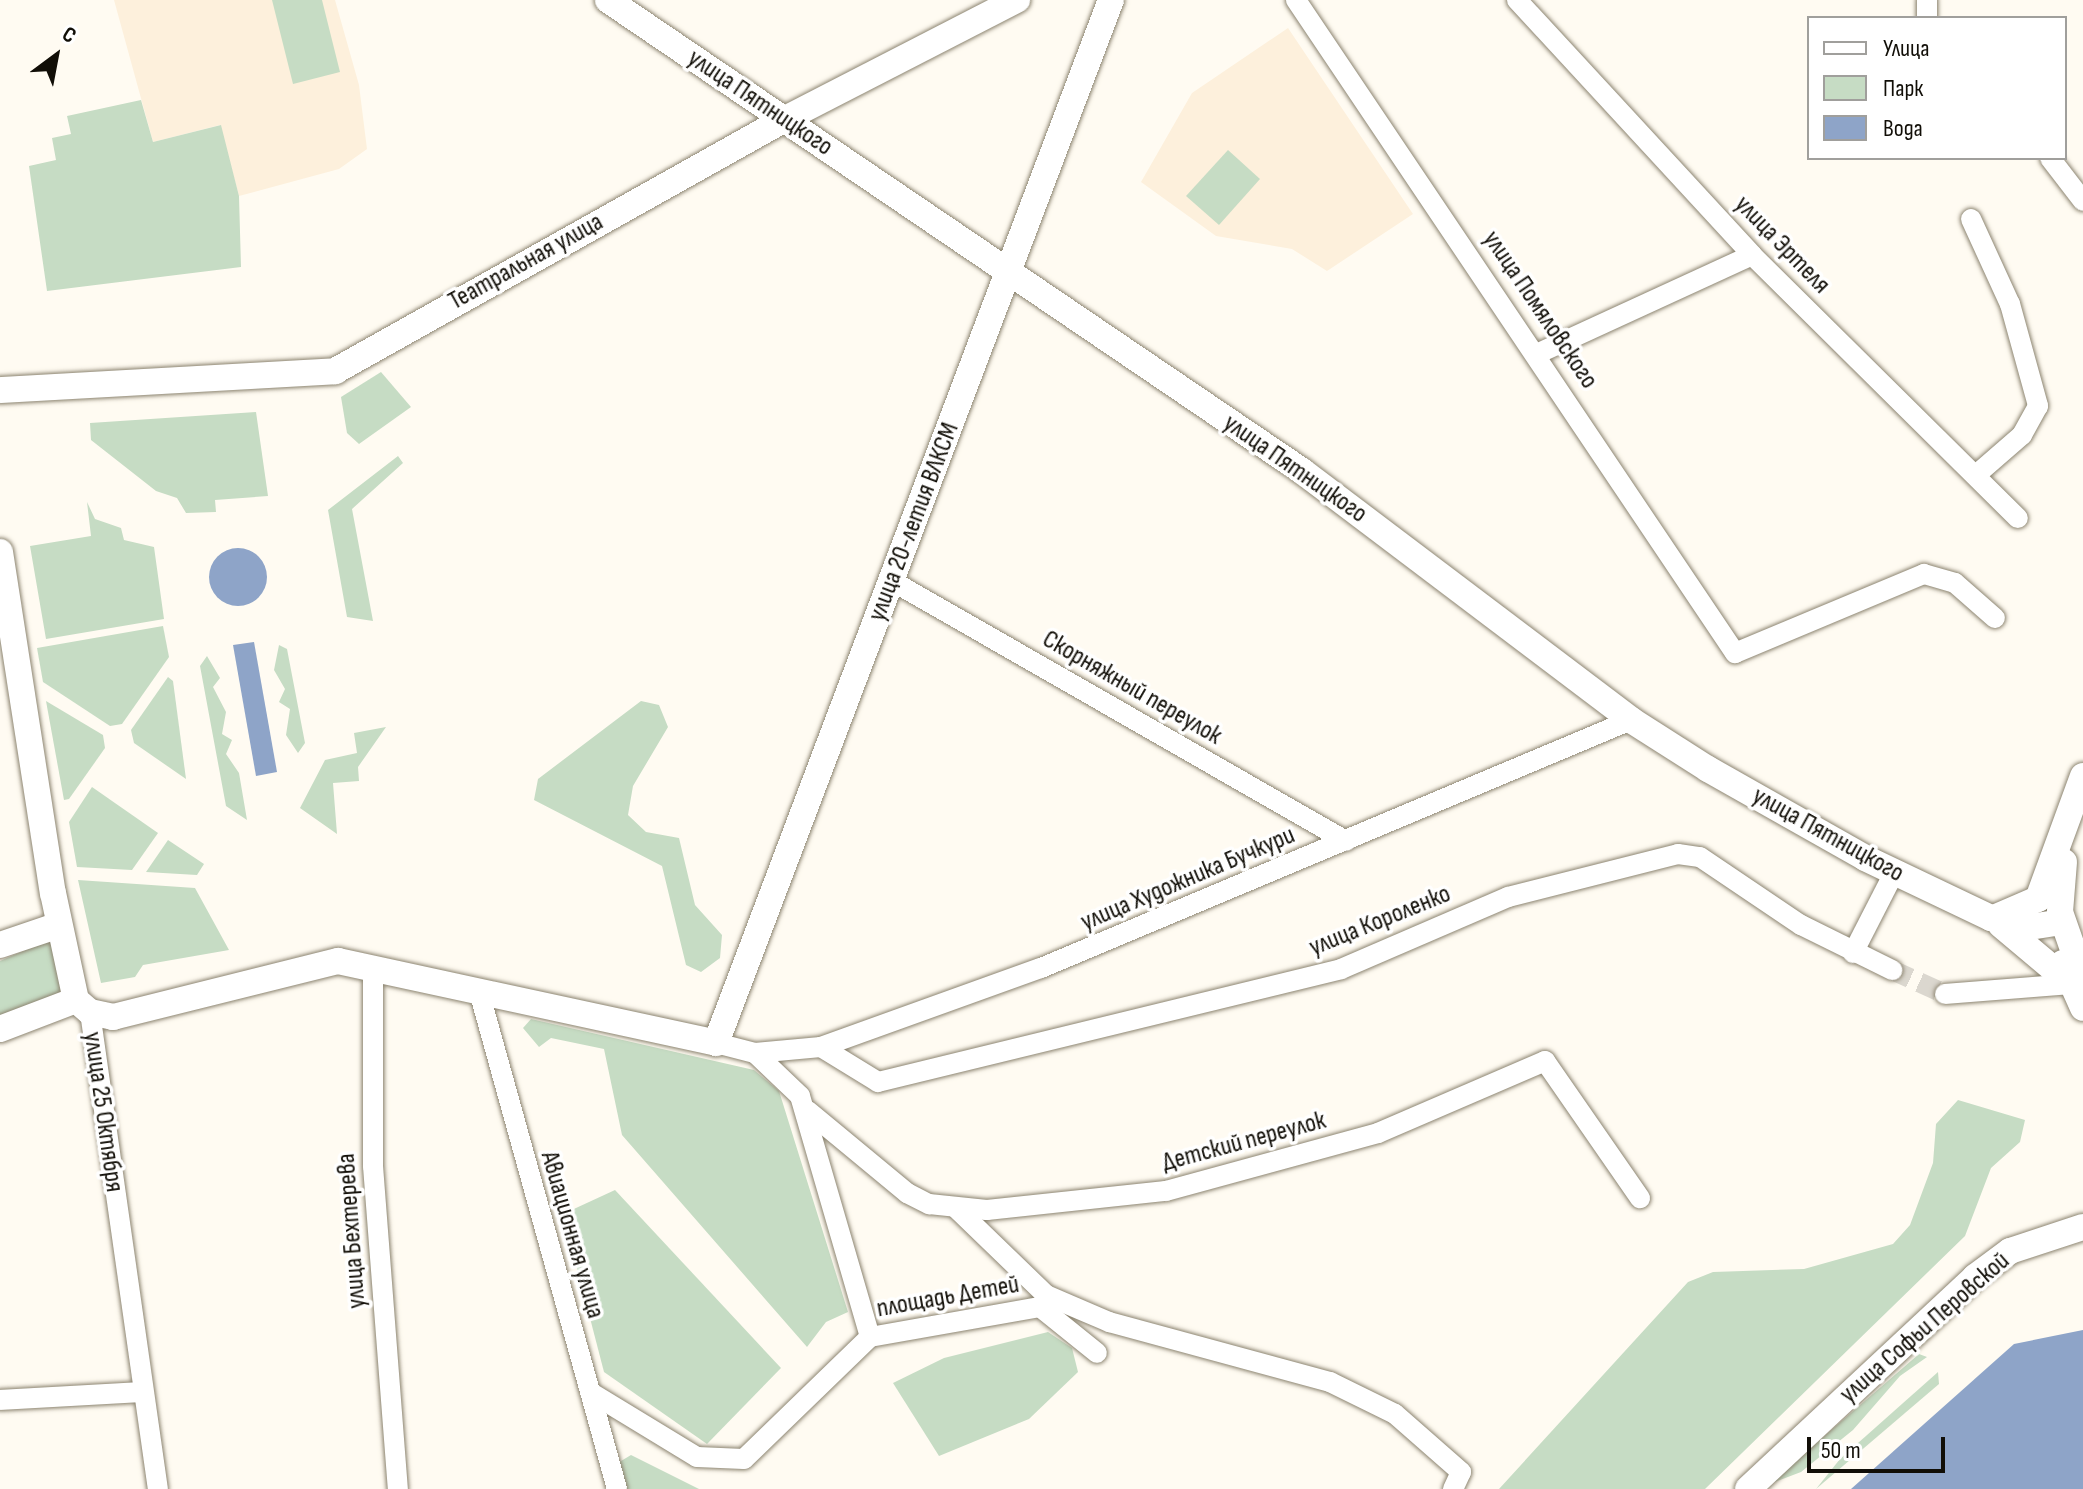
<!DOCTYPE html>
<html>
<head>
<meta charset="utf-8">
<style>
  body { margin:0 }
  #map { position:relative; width:2083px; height:1489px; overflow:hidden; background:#fffbf2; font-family:"Sofia Sans Condensed",sans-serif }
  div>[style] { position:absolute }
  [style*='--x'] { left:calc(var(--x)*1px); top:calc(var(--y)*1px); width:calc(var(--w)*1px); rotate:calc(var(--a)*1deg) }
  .education>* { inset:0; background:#fdf0dc }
  .green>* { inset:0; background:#c6dcc4 }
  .water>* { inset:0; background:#8ea4c8 }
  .round { border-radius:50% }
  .street-tunnel>* { height:20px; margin-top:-10px; transform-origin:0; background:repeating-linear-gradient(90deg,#dbd7cf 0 20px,transparent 0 30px) }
  .roads { filter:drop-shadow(0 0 2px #8c8470) drop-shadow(0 0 2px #8c8470) }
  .street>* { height:20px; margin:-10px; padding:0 10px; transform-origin:10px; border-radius:10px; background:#fff }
  .secondary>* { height:26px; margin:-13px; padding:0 13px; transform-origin:13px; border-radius:13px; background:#fff }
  span { translate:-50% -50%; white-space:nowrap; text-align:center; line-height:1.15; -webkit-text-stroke:7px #fff; paint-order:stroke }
  .street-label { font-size:26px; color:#110e07 }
  .legend { position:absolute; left:1807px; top:16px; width:260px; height:144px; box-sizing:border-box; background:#fff; border:2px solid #a09f9c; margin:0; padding:10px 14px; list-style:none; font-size:24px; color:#110e07 }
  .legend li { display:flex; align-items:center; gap:16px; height:40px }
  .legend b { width:40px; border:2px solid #a09f9c }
  .north { position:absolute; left:16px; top:16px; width:80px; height:80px; -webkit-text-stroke:6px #fff; paint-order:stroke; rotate:32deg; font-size:22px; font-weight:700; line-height:32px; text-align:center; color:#110e07 }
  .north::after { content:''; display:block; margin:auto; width:28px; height:36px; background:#110e07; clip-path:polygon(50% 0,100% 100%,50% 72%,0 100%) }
  .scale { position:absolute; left:1807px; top:1437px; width:138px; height:36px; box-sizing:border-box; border:4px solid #110e07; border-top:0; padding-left:10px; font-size:24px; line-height:28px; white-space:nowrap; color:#110e07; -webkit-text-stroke:6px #fff; paint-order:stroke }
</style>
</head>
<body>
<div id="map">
  <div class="education">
    <div style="clip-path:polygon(114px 0,335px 0,359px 85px,367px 149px,339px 169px,239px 196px,220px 125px,153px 142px)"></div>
    <div style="clip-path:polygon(1288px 28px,1413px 214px,1327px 271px,1292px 249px,1216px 236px,1141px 182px,1192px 93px)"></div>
  </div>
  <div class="green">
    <div style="clip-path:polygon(272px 0,322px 0,340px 72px,293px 84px)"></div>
    <div style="clip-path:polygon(141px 100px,153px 142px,221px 125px,239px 196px,241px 267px,47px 291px,29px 166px,56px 160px,52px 138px,71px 134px,67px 116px)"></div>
    <div style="clip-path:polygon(1228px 150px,1260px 179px,1219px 225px,1186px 196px)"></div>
    <div style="clip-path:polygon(381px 372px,411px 407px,359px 444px,347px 433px,341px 397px)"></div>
    <div style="clip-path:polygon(256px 412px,268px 496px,215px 500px,216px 512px,186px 513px,177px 498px,156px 491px,91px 440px,90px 423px)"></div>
    <div style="clip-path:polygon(398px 456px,403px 463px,352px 509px,373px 621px,347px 617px,328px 510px)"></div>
    <div style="clip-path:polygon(87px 502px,95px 519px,121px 528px,124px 540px,154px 547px,164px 619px,46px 639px,30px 546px,91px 536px)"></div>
    <div style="clip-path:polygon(163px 626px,169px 657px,122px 724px,110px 726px,43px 682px,37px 648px)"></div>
    <div style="clip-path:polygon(279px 645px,287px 649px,305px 743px,298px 753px,286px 735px,290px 709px,279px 702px,285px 689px,274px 670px)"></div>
    <div style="clip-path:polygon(207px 656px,220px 678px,213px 687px,226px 712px,222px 734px,232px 740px,226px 754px,239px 773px,247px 820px,226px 806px,200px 666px)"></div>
    <div style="clip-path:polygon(168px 677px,173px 681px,186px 779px,134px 743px,131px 730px)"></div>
    <div style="clip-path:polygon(46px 701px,103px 735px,105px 748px,69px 799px,64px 800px)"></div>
    <div style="clip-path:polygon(641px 701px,659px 705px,668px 727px,633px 786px,628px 815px,646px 832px,679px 838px,695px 905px,722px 935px,720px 958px,701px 972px,686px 965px,662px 866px,534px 800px,538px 779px)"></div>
    <div style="clip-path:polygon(386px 727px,358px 767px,359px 781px,333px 783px,337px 834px,300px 808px,325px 760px,357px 753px,354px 733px)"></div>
    <div style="clip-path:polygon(92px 787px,158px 833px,132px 870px,77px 867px,69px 822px)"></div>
    <div style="clip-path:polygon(168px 840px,204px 864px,197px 875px,146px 872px)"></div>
    <div style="clip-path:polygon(78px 880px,195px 888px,229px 950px,143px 965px,135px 977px,101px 983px)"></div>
    <div style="clip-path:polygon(51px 939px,66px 990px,0 1023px,0 961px)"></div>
    <div style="clip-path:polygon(531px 1019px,754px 1070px,779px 1091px,848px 1312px,826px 1322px,807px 1347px,622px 1135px,604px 1049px,551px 1038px,539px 1047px,523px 1028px)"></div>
    <div style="clip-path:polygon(1958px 1100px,2025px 1120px,2020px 1142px,1991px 1168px,1965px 1236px,1705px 1489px,1499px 1489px,1688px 1282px,1713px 1272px,1804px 1269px,1893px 1244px,1910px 1225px,1933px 1163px,1936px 1124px)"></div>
    <div style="clip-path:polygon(615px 1190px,781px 1368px,707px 1444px,604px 1372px,563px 1214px)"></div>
    <div style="clip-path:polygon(1048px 1332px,1072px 1348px,1078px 1372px,1029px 1419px,939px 1456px,893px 1383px,944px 1358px)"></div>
    <div style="clip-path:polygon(1919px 1354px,1927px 1357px,1900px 1376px,1853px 1430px,1801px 1472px,1769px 1484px)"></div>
    <div style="clip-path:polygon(1938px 1372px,1939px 1384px,1816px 1489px,1840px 1459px)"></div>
    <div style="clip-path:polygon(631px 1455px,699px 1489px,623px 1489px,616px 1464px)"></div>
  </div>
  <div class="water">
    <div class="round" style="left:209px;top:548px;width:58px;height:58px"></div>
    <div style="clip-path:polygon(254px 642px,277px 772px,256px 776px,233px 645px)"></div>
    <div style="clip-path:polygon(2083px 1330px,2083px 1489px,1851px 1489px,2014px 1344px)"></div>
  </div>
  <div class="street-tunnel">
    <div style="--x:1892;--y:970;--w:58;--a:24.4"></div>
  </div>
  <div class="roads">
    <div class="street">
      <div style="--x:1296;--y:0;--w:787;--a:56.09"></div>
      <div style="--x:1735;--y:653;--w:205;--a:-22.7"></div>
      <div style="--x:1924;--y:574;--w:32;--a:16"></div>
      <div style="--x:1955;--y:583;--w:53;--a:41.2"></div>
      <div style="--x:1517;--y:0;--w:347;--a:47.3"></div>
      <div style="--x:1752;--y:255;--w:374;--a:44.7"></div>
      <div style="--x:1927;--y:0;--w:18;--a:90"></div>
      <div style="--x:2050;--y:158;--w:54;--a:52.5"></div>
      <div style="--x:1971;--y:219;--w:94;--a:65.4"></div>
      <div style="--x:2010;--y:304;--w:106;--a:74.6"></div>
      <div style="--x:2038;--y:406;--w:33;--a:119"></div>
      <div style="--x:2022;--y:435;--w:61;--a:139"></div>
      <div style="--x:1539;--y:353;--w:234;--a:-24.7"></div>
      <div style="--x:892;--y:581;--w:523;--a:29.8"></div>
      <div style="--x:1853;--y:953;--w:90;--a:-62.9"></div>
      <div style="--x:373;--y:969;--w:197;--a:90"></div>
      <div style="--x:373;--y:1166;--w:324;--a:85.6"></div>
      <div style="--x:1945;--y:994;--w:126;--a:-4.5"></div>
      <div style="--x:480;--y:995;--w:513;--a:74.5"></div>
      <div style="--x:90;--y:1012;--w:482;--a:81.9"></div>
      <div style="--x:716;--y:1043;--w:40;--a:14.4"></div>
      <div style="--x:755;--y:1053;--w:62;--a:43.7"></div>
      <div style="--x:800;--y:1096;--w:251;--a:73.8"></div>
      <div style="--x:821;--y:1047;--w:67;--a:31.6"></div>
      <div style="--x:878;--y:1082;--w:477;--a:-13.7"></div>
      <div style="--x:1341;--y:969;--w:182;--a:-23.3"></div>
      <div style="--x:1508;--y:897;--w:175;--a:-14.2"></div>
      <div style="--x:1678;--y:854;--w:22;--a:8"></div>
      <div style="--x:1700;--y:857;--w:122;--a:34"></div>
      <div style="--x:1801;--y:925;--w:102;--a:26.3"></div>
      <div style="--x:755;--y:1053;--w:66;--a:-5.2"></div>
      <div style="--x:821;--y:1047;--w:234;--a:-19.8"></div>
      <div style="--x:1041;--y:968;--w:640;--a:-22.8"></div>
      <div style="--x:808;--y:1111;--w:129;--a:39.6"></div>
      <div style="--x:907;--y:1193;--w:25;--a:27"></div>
      <div style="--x:929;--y:1204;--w:58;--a:5.9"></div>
      <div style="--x:987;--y:1210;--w:180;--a:-6.1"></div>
      <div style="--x:1166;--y:1191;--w:220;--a:-15.3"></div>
      <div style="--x:1378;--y:1133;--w:182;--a:-23.3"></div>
      <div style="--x:1545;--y:1061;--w:167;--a:55.3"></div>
      <div style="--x:955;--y:1207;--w:127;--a:44"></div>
      <div style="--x:1046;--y:1295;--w:69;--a:23.2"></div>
      <div style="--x:1109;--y:1322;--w:229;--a:15.2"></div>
      <div style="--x:1330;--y:1382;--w:72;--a:26.2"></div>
      <div style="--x:1395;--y:1414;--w:88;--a:41.3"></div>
      <div style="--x:1461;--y:1472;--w:19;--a:115"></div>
      <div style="--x:590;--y:1392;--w:125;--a:31.3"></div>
      <div style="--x:697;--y:1457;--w:47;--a:2.4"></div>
      <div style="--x:744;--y:1459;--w:175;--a:-44.1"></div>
      <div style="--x:870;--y:1337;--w:173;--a:-10"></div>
      <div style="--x:1040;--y:1307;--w:73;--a:38.9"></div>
      <div style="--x:0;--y:1400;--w:141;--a:-3.2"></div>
    </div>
    <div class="secondary">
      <div style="--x:608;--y:0;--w:839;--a:34.16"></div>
      <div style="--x:1302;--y:471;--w:413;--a:37.1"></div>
      <div style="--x:1631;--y:720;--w:91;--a:32.5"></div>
      <div style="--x:1708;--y:769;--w:180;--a:29.5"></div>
      <div style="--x:1865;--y:858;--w:140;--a:25.5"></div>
      <div style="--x:1991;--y:918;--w:40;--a:13"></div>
      <div style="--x:2030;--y:927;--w:32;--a:-9"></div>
      <div style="--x:0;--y:390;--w:336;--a:-3.2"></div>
      <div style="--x:335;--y:371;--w:516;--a:-29.25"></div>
      <div style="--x:785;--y:119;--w:261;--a:-27.2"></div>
      <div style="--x:0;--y:552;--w:345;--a:81.2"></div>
      <div style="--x:53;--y:893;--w:109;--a:77.9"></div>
      <div style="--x:76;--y:1000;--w:18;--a:41"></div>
      <div style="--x:90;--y:1012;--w:24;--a:12"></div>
      <div style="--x:113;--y:1017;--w:232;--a:-14"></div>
      <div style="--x:338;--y:961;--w:387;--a:12.2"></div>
      <div style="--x:716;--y:1043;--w:1115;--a:-69.26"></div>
      <div style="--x:2064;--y:862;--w:50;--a:94.6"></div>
      <div style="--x:2060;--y:912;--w:70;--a:70.8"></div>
      <div style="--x:1994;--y:918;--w:48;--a:-23.4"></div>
      <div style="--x:2038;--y:899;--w:131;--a:-69.9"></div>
      <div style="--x:2001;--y:925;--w:89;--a:40"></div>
      <div style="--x:0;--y:945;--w:62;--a:-18.7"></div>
      <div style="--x:2063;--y:963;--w:49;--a:66"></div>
      <div style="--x:0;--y:1029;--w:81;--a:-20.9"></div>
      <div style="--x:1748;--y:1489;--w:311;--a:-43"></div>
      <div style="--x:1975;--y:1277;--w:44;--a:-36.6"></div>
      <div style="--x:2010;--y:1251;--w:77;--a:-18.2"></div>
    </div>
  </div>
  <div class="street-label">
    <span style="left:760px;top:103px;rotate:34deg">улица Пятницкого</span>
    <span style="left:1782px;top:245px;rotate:46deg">улица Эртеля</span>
    <span style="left:526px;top:262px;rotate:-29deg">Театральная улица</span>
    <span style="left:1540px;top:310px;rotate:56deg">улица Помяловского</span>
    <span style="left:1295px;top:469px;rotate:35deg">улица Пятницкого</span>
    <span style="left:914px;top:522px;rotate:-69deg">улица 20-летия ВЛКСМ</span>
    <span style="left:1132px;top:688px;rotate:30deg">Скорняжный переулок</span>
    <span style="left:1828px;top:835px;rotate:29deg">улица Пятницкого</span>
    <span style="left:1188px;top:879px;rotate:-23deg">улица Художника Бучкури</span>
    <span style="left:1380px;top:921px;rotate:-22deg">улица Короленко</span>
    <span style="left:103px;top:1112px;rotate:82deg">улица 25 Октября</span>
    <span style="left:1244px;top:1142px;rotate:-15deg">Детский переулок</span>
    <span style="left:352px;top:1231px;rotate:-94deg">улица Бехтерева</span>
    <span style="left:572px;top:1235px;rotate:74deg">Авиационная улица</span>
    <span style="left:948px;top:1297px;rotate:-10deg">площадь Детей</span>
    <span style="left:1925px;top:1328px;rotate:-41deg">улица Софьи Перовской</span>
  </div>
  <ul class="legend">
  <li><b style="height:10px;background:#fff"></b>Улица</li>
  <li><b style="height:22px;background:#c6dcc4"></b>Парк</li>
  <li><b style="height:22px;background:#8ea4c8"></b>Вода</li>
  </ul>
  <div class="north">С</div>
  <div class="scale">50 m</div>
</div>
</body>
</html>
